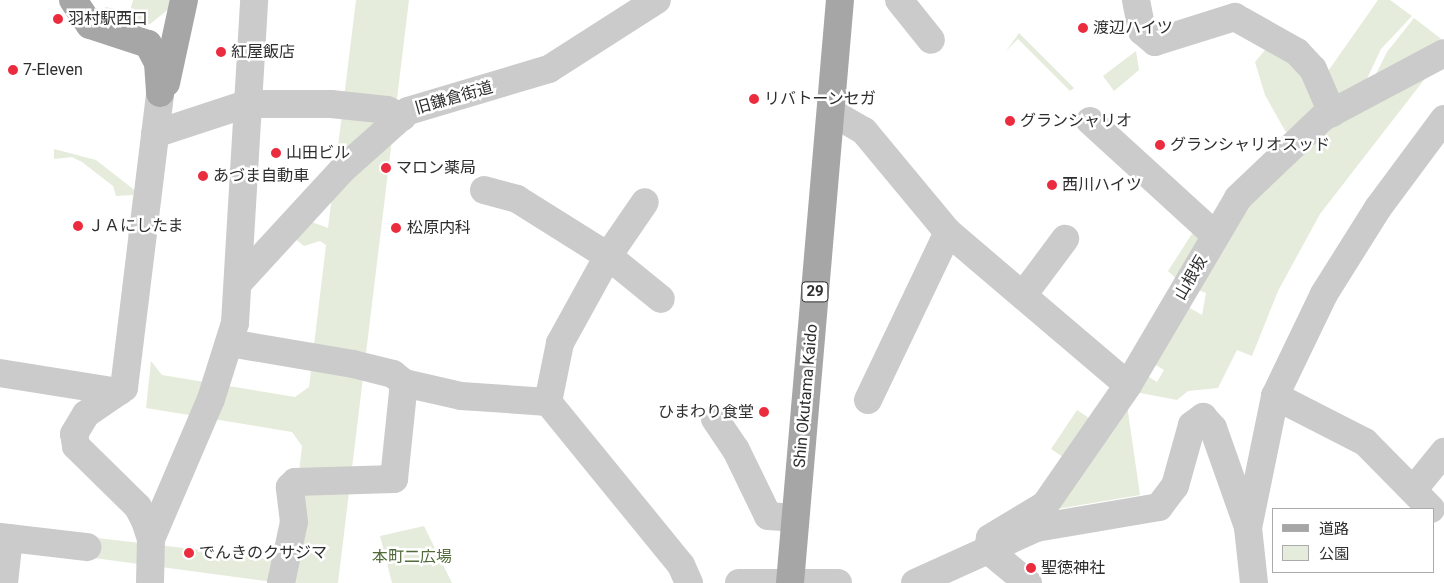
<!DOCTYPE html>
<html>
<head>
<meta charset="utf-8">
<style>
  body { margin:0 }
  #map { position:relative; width:1444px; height:583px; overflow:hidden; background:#fff; font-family:Roboto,"Noto Sans JP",sans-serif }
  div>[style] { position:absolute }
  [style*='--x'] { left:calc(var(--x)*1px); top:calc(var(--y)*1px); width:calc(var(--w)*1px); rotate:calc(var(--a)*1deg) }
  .green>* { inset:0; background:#e5ecdb }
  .minor>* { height:28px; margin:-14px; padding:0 14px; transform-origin:14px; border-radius:14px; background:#cbcbcb }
  .major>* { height:28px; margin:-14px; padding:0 14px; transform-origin:14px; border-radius:14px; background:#a6a6a6 }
  .dots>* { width:14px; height:14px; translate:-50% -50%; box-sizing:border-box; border:2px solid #fff; border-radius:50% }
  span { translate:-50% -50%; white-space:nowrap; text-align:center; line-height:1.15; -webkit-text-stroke:5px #fff; paint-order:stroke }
  .shield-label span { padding:1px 4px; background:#fff; border:1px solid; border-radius:4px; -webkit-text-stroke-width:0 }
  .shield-label { font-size:15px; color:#2e2e2e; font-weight:700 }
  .poi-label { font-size:16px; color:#2e2e2e }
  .left { translate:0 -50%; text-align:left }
  .right { translate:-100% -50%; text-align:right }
  .street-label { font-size:16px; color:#2e2e2e }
  .park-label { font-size:16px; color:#526b3a }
  .legend { position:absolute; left:1272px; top:508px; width:162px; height:65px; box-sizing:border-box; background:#fff; border:1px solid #ababab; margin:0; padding:6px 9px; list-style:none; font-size:15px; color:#2e2e2e }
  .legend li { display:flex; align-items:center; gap:10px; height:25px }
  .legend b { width:25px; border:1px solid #ababab }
</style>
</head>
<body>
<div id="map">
  <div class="green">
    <div style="clip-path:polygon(133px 0,169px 0,175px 4px,150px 24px,132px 26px,108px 21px,105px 7px,130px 11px)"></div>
    <div style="clip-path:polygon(356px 0,409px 0,338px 583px,281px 583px,94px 558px,97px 538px,281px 559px,290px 552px,302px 446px,292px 432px,146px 408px,151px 361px,162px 375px,295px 397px,309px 387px,326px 245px,320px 241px,304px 246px,290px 235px,304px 219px,328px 228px)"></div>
    <div style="clip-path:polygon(1378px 0,1390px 0,1412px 16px,1381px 49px,1365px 83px,1342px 102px,1326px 74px)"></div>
    <div style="clip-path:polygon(1414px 18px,1444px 41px,1370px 86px,1387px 52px)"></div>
    <div style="clip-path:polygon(1019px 33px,1074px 88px,1070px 91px,1018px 39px,1006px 51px)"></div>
    <div style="clip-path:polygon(1269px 45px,1306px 75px,1318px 105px,1288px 136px,1265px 95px,1255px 62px)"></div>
    <div style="clip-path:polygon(1136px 51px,1139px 70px,1114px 91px,1103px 76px)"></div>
    <div style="clip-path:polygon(evenodd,1427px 76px,1320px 214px,1278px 291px,1252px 356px,1237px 350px,1218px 388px,1188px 391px,1177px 400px,1130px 391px,1183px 304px,1202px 315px,1206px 293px,1193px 288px,1247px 198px,1294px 146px,1427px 76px,1151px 362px,1164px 370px,1157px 382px,1144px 374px,1151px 362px)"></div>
    <div style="clip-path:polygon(54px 149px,96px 160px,137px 192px,123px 308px,120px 308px,133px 195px,116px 196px,113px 186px,82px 162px,72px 157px,54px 159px)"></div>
    <div style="clip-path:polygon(1195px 229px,1201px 244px,1182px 284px,1168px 271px)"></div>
    <div style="clip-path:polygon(1126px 398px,1140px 495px,1051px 510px)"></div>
    <div style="clip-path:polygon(1077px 410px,1095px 422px,1069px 461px,1051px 449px)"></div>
    <div style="clip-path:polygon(424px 526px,452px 583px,392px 583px,380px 536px)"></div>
  </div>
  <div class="minor">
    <div style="--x:899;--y:0;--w:51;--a:51.3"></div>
    <div style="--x:1136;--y:0;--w:32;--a:79"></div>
    <div style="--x:1142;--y:31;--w:17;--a:40"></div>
    <div style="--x:1155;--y:42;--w:84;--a:-17.4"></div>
    <div style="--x:1235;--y:17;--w:8;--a:30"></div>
    <div style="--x:1242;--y:21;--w:63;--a:29.4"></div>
    <div style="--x:1297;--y:52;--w:23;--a:47"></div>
    <div style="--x:1313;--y:69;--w:48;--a:66.6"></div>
    <div style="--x:831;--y:112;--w:38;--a:30"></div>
    <div style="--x:864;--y:131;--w:131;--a:50.3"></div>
    <div style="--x:948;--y:232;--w:236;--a:40.4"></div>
    <div style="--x:1090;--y:121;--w:169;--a:42.4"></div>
    <div style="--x:155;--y:134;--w:96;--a:-18.2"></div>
    <div style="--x:246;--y:104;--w:85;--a:0"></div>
    <div style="--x:331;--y:104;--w:56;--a:6.1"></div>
    <div style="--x:387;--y:110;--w:17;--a:25"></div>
    <div style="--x:484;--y:190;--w:34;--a:15"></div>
    <div style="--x:517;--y:199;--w:107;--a:32.1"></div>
    <div style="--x:608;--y:256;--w:68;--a:39.1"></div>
    <div style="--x:240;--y:281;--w:152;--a:-47.4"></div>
    <div style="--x:343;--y:169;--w:87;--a:-41.7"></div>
    <div style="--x:408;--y:111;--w:147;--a:-16.6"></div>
    <div style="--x:549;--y:69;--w:128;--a:-32.6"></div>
    <div style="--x:1024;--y:294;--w:69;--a:-53.3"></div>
    <div style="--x:230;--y:343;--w:125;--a:9.7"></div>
    <div style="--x:353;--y:364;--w:41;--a:14"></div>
    <div style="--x:393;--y:374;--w:14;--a:39"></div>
    <div style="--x:404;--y:383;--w:58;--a:12.8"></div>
    <div style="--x:461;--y:396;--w:87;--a:3.9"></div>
    <div style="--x:548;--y:402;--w:210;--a:50.8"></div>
    <div style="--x:681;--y:565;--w:20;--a:66"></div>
    <div style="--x:0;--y:373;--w:120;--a:9.1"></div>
    <div style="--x:1275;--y:396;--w:101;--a:27.1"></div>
    <div style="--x:1365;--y:442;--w:94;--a:45.4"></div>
    <div style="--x:868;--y:400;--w:186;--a:-64.5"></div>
    <div style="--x:548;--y:402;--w:60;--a:-78.5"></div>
    <div style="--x:560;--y:343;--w:99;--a:-61.1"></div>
    <div style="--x:608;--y:256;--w:65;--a:-55.6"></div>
    <div style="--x:715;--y:419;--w:37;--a:56"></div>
    <div style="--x:736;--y:450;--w:73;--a:64.1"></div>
    <div style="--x:768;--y:516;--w:27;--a:4"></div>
    <div style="--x:1414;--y:489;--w:48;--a:-51"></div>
    <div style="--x:0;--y:537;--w:88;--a:6.6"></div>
    <div style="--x:151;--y:539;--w:152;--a:-66.8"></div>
    <div style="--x:211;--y:399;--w:80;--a:-72.5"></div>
    <div style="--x:235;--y:323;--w:324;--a:-86.6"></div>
    <div style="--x:4;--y:583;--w:45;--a:-83.7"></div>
    <div style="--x:150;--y:583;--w:44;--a:-88.7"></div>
    <div style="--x:151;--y:539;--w:19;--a:-108"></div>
    <div style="--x:145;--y:521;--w:16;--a:-117"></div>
    <div style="--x:138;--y:507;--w:87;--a:-135.5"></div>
    <div style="--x:76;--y:446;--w:12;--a:-99"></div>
    <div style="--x:74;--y:434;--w:23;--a:-59"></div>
    <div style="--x:86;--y:414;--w:46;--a:-34.4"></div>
    <div style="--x:124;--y:388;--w:297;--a:-83"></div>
    <div style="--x:281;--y:583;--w:62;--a:-78"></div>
    <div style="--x:294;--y:522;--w:35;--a:-97"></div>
    <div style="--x:290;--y:487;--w:7;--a:-45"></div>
    <div style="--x:295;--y:482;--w:99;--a:-1.7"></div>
    <div style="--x:394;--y:479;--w:97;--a:-84.1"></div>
    <div style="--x:739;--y:583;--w:99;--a:0"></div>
    <div style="--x:915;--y:583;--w:133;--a:-24.4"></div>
    <div style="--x:1036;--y:528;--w:125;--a:-9.7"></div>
    <div style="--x:1159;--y:507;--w:26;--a:-53"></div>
    <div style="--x:1175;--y:486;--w:63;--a:-74.4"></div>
    <div style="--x:1192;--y:425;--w:14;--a:-36"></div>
    <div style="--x:1203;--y:417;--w:15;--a:48"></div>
    <div style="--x:1213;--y:428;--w:105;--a:70.5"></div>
    <div style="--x:1028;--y:583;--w:52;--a:-140.5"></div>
    <div style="--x:988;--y:550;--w:12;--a:-81"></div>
    <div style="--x:990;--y:538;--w:64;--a:-31"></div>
    <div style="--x:1045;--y:505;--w:146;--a:-55.3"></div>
    <div style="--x:1128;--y:385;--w:217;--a:-59.5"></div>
    <div style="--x:1238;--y:198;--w:116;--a:-43.6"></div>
    <div style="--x:1322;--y:118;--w:138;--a:-28"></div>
    <div style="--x:1254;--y:583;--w:55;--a:-96.2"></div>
    <div style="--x:1248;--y:528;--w:135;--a:-78.4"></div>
    <div style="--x:1275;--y:396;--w:113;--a:-64.3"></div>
    <div style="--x:1324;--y:294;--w:102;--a:-57.9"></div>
    <div style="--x:1378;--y:208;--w:111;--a:-53.4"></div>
  </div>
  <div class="major">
    <div style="--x:73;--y:0;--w:30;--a:56"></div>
    <div style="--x:90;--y:25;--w:61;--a:18.1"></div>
    <div style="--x:148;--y:44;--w:21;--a:62"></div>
    <div style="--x:158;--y:63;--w:30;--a:86"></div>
    <div style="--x:166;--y:83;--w:85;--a:-77.8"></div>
    <div style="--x:790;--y:583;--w:585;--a:-85.1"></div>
  </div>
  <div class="dots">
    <div style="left:58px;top:19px;background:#eb2b3e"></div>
    <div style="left:1083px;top:28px;background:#eb2b3e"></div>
    <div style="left:221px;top:52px;background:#eb2b3e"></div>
    <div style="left:13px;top:70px;background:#eb2b3e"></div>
    <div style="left:754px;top:99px;background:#eb2b3e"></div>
    <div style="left:1010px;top:121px;background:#eb2b3e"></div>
    <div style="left:1160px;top:145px;background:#eb2b3e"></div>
    <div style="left:276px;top:153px;background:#eb2b3e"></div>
    <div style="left:386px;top:168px;background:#eb2b3e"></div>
    <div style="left:203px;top:176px;background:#eb2b3e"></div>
    <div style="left:1052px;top:185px;background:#eb2b3e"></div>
    <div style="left:78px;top:226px;background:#eb2b3e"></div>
    <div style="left:396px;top:228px;background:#eb2b3e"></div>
    <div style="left:764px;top:412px;background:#eb2b3e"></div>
    <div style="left:189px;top:553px;background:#eb2b3e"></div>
    <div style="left:1031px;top:568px;background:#eb2b3e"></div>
  </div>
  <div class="shield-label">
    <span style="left:815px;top:292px">29</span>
  </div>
  <div class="poi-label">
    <span class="left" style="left:68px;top:19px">羽村駅西口</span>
    <span class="left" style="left:1093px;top:28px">渡辺ハイツ</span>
    <span class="left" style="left:231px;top:52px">紅屋飯店</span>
    <span class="left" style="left:23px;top:70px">7-Eleven</span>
    <span class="left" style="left:764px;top:99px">リバトーンセガ</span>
    <span class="left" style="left:1020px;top:121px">グランシャリオ</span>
    <span class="left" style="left:1170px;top:145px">グランシャリオスッド</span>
    <span class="left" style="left:286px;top:153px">山田ビル</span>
    <span class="left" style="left:396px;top:168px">マロン薬局</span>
    <span class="left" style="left:213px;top:176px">あづま自動車</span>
    <span class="left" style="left:1062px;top:185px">西川ハイツ</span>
    <span class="left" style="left:88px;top:226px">ＪＡにしたま</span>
    <span class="left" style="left:407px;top:228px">松原内科</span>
    <span class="right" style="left:754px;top:412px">ひまわり食堂</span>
    <span class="left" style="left:199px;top:553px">でんきのクサジマ</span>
    <span class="left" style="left:1041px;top:568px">聖徳神社</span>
  </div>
  <div class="street-label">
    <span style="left:454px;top:98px;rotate:-16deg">旧鎌倉街道</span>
    <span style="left:1191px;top:278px;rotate:-60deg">山根坂</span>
    <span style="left:806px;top:396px;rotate:-85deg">Shin Okutama Kaido</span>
  </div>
  <div class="park-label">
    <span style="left:412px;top:557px">本町二広場</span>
  </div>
  <ul class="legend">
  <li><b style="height:6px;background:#a6a6a6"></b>道路</li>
  <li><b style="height:14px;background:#e5ecdb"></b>公園</li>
  </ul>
</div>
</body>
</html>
